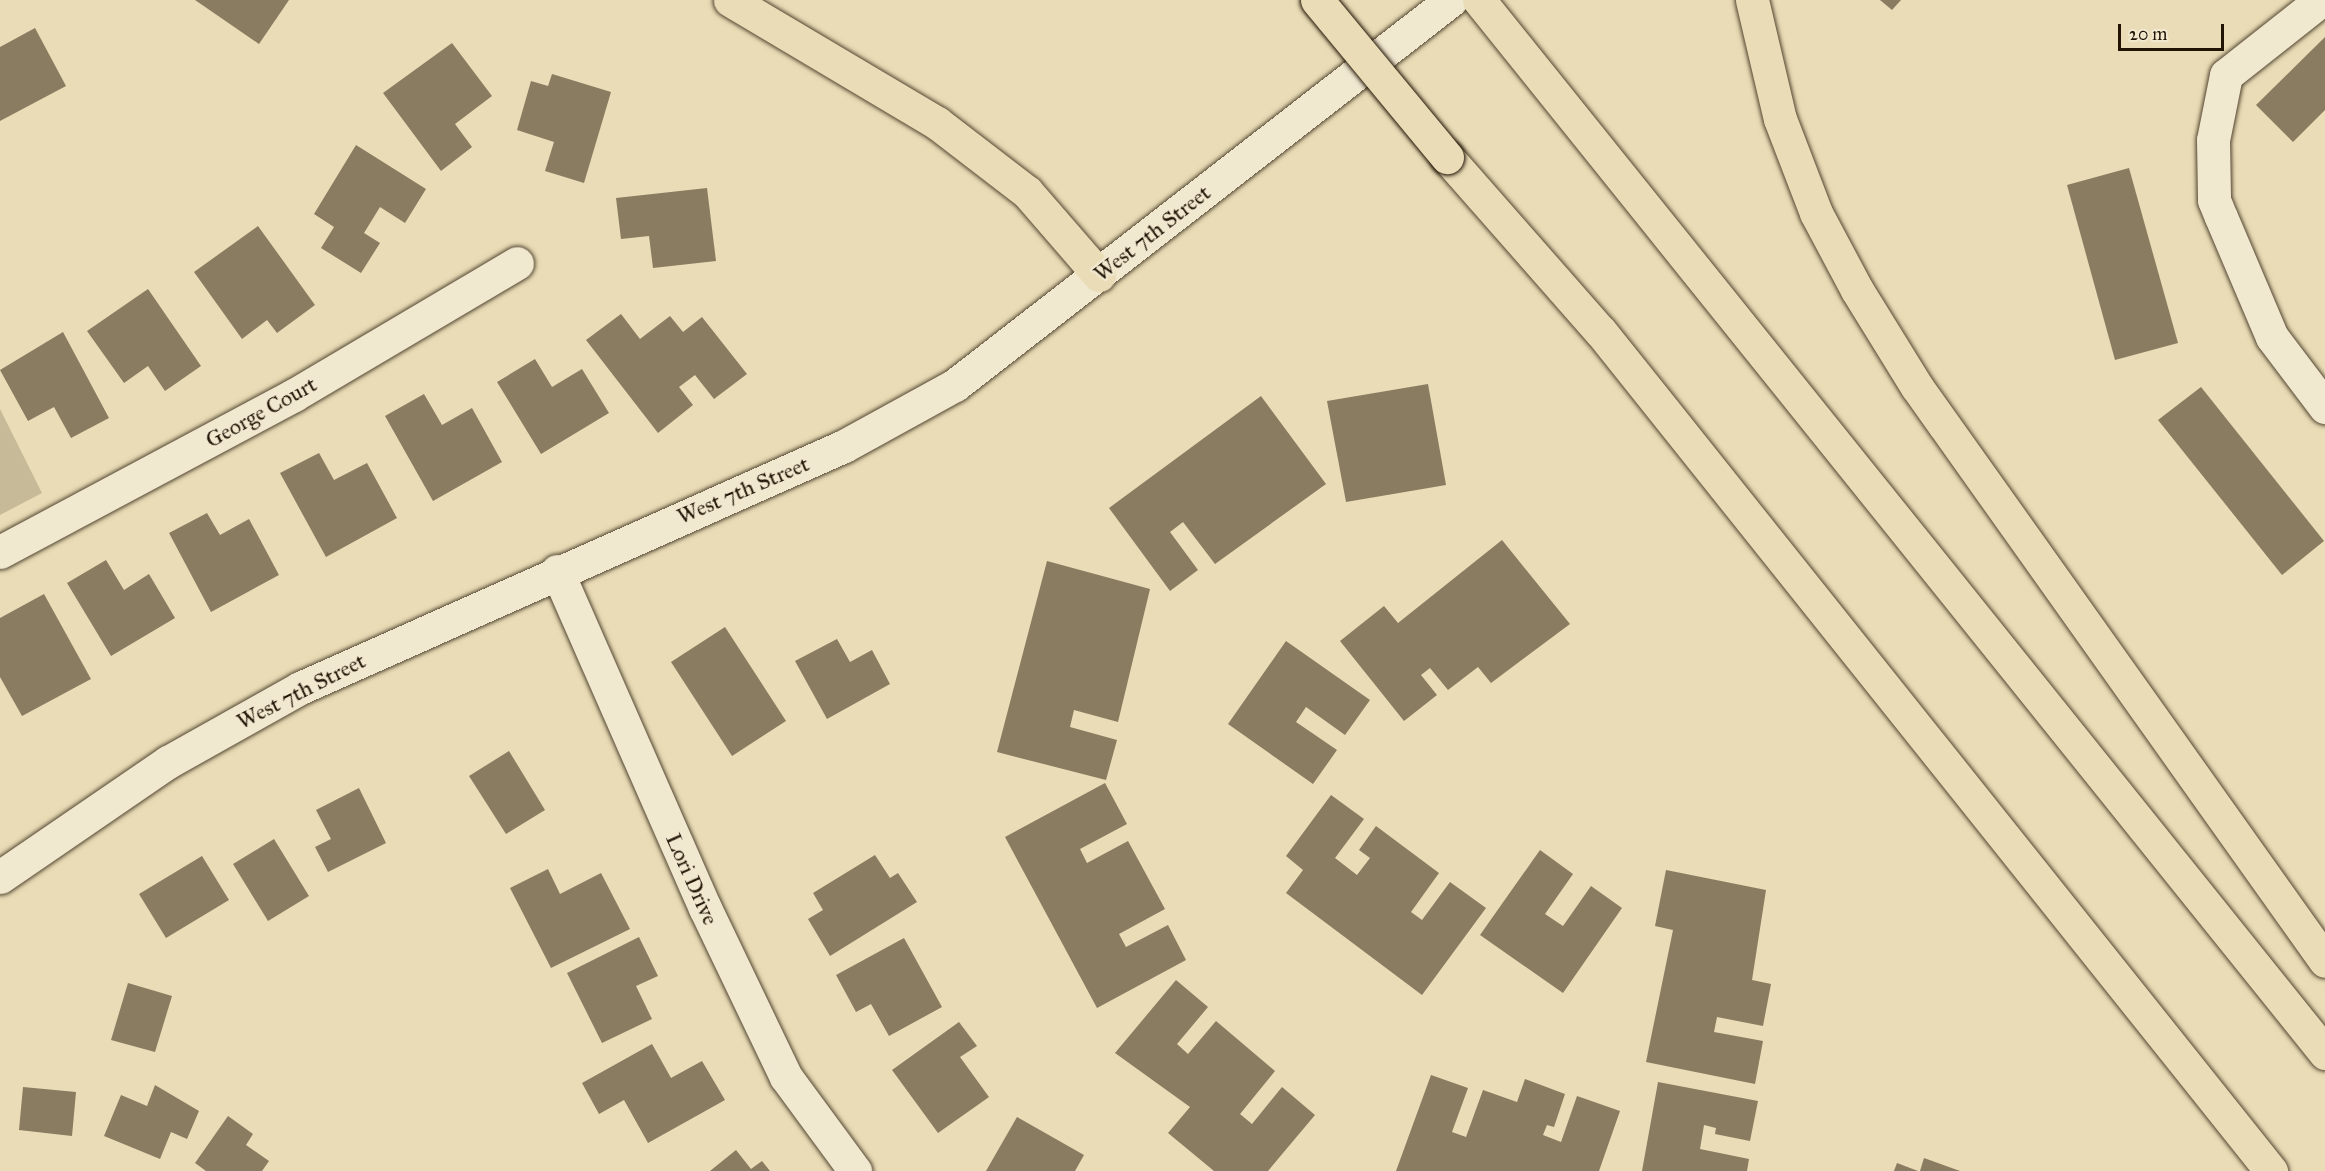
<!DOCTYPE html>
<html>
<head>
<meta charset="utf-8">
<style>
  body { margin:0 }
  #map { position:relative; width:2325px; height:1171px; overflow:hidden; background:#e9dcb6; font-family:"IM FELL Great Primer",serif }
  div>[style] { position:absolute }
  [style*='--x'] { left:calc(var(--x)*1px); top:calc(var(--y)*1px); width:calc(var(--w)*1px); rotate:calc(var(--a)*1deg) }
  .green>* { inset:0; background:#c7ba98 }
  .building>* { inset:0; background:#897c61 }
  .roads { filter:drop-shadow(0 0 2px #534631) drop-shadow(0 0 2px #534631) }
  .minor>* { height:33px; margin:-16.5px; padding:0 16.5px; transform-origin:16.5px; border-radius:16.5px; background:#f1e8d0 }
  .highway>* { height:33px; margin:-16.5px; padding:0 16.5px; transform-origin:16.5px; border-radius:16.5px; background:#e9dcb6 }
  .bridges { filter:drop-shadow(0 0 2px #211405) drop-shadow(0 0 2px #211405) }
  .highway-bridge>* { height:33px; margin:-16.5px; padding:0 16.5px; transform-origin:16.5px; border-radius:16.5px; background:#e9dcb6 }
  span { translate:-50% -50%; white-space:nowrap; text-align:center; line-height:1.15; -webkit-text-stroke:5px #f1e8d0; paint-order:stroke }
  .street-label { font-size:22px; color:#211405 }
  .scale { position:absolute; left:2118px; top:24px; width:106px; height:27px; box-sizing:border-box; border:3px solid #211405; border-top:0; padding-left:8px; font-size:18px; line-height:21px; white-space:nowrap; color:#211405; -webkit-text-stroke:4px #f1e8d0; paint-order:stroke }
</style>
</head>
<body>
<div id="map">
  <div class="green">
    <div style="clip-path:polygon(0 409px,42px 493px,0 515px)"></div>
  </div>
  <div class="building">
    <div style="clip-path:polygon(195px 0,289px 0,259px 44px)"></div>
    <div style="clip-path:polygon(1880px 0,1901px 0,1892px 10px)"></div>
    <div style="clip-path:polygon(35px 28px,66px 86px,0 121px,0 47px)"></div>
    <div style="clip-path:polygon(2325px 37px,2325px 110px,2293px 142px,2256px 105px)"></div>
    <div style="clip-path:polygon(452px 43px,492px 96px,455px 124px,472px 147px,441px 171px,383px 93px)"></div>
    <div style="clip-path:polygon(552px 74px,611px 92px,584px 183px,545px 171px,554px 142px,517px 130px,531px 81px,548px 86px)"></div>
    <div style="clip-path:polygon(356px 145px,426px 189px,405px 223px,380px 207px,364px 233px,380px 243px,361px 273px,321px 248px,334px 227px,314px 214px)"></div>
    <div style="clip-path:polygon(2129px 168px,2178px 343px,2115px 360px,2067px 185px)"></div>
    <div style="clip-path:polygon(707px 188px,716px 261px,653px 268px,649px 236px,621px 239px,616px 198px)"></div>
    <div style="clip-path:polygon(258px 226px,315px 305px,277px 333px,267px 320px,242px 339px,194px 272px)"></div>
    <div style="clip-path:polygon(148px 289px,201px 366px,165px 391px,148px 366px,124px 383px,87px 331px)"></div>
    <div style="clip-path:polygon(621px 314px,640px 339px,670px 316px,683px 332px,702px 317px,747px 374px,714px 399px,695px 375px,679px 387px,693px 405px,658px 433px,586px 340px)"></div>
    <div style="clip-path:polygon(63px 332px,109px 418px,71px 438px,54px 407px,28px 421px,0 370px)"></div>
    <div style="clip-path:polygon(535px 359px,552px 387px,582px 369px,609px 413px,541px 454px,497px 382px)"></div>
    <div style="clip-path:polygon(1428px 384px,1446px 485px,1346px 502px,1327px 401px)"></div>
    <div style="clip-path:polygon(2201px 387px,2324px 541px,2282px 575px,2158px 420px)"></div>
    <div style="clip-path:polygon(424px 394px,442px 425px,472px 408px,502px 462px,433px 501px,385px 416px)"></div>
    <div style="clip-path:polygon(1261px 396px,1326px 484px,1215px 564px,1183px 522px,1170px 532px,1198px 570px,1170px 591px,1109px 508px)"></div>
    <div style="clip-path:polygon(319px 453px,334px 480px,367px 463px,397px 518px,326px 557px,280px 473px)"></div>
    <div style="clip-path:polygon(207px 513px,220px 535px,249px 519px,279px 575px,211px 612px,169px 533px)"></div>
    <div style="clip-path:polygon(1502px 540px,1570px 624px,1491px 683px,1478px 667px,1448px 690px,1430px 668px,1421px 675px,1437px 695px,1404px 721px,1340px 641px,1384px 606px,1398px 623px)"></div>
    <div style="clip-path:polygon(106px 560px,124px 590px,149px 574px,175px 618px,111px 656px,67px 583px)"></div>
    <div style="clip-path:polygon(1047px 561px,1150px 589px,1118px 722px,1074px 710px,1070px 727px,1117px 740px,1106px 780px,997px 752px)"></div>
    <div style="clip-path:polygon(44px 594px,91px 679px,22px 716px,0 677px,0 618px)"></div>
    <div style="clip-path:polygon(725px 627px,786px 721px,732px 756px,671px 662px)"></div>
    <div style="clip-path:polygon(837px 639px,850px 662px,872px 650px,890px 684px,827px 719px,795px 661px)"></div>
    <div style="clip-path:polygon(1286px 641px,1370px 700px,1345px 735px,1306px 707px,1296px 722px,1337px 750px,1313px 784px,1228px 724px)"></div>
    <div style="clip-path:polygon(509px 751px,545px 810px,506px 834px,469px 776px)"></div>
    <div style="clip-path:polygon(1105px 783px,1127px 824px,1080px 849px,1087px 863px,1128px 841px,1165px 909px,1119px 934px,1126px 947px,1168px 925px,1186px 960px,1097px 1008px,1005px 837px)"></div>
    <div style="clip-path:polygon(359px 788px,386px 843px,328px 872px,315px 847px,331px 839px,316px 810px)"></div>
    <div style="clip-path:polygon(1331px 795px,1364px 819px,1335px 858px,1357px 875px,1370px 858px,1359px 850px,1376px 826px,1439px 873px,1411px 912px,1422px 920px,1450px 882px,1486px 908px,1422px 995px,1286px 893px,1303px 870px,1286px 856px)"></div>
    <div style="clip-path:polygon(274px 839px,309px 896px,268px 921px,233px 864px)"></div>
    <div style="clip-path:polygon(1540px 850px,1573px 874px,1545px 914px,1563px 926px,1591px 886px,1622px 908px,1563px 993px,1480px 935px)"></div>
    <div style="clip-path:polygon(875px 855px,890px 878px,898px 873px,917px 902px,830px 956px,808px 919px,823px 910px,813px 893px)"></div>
    <div style="clip-path:polygon(202px 856px,229px 900px,166px 938px,139px 894px)"></div>
    <div style="clip-path:polygon(548px 869px,560px 894px,601px 873px,630px 929px,551px 968px,510px 888px)"></div>
    <div style="clip-path:polygon(1666px 870px,1766px 890px,1752px 980px,1771px 984px,1763px 1026px,1717px 1017px,1714px 1032px,1763px 1041px,1755px 1084px,1646px 1062px,1673px 930px,1655px 926px)"></div>
    <div style="clip-path:polygon(639px 937px,658px 976px,636px 986px,652px 1019px,602px 1043px,567px 973px)"></div>
    <div style="clip-path:polygon(904px 938px,942px 1007px,889px 1036px,871px 1004px,856px 1012px,836px 975px)"></div>
    <div style="clip-path:polygon(1176px 980px,1208px 1007px,1177px 1044px,1188px 1054px,1216px 1021px,1275px 1071px,1240px 1114px,1252px 1124px,1282px 1087px,1315px 1115px,1268px 1171px,1214px 1171px,1168px 1133px,1190px 1107px,1115px 1053px)"></div>
    <div style="clip-path:polygon(128px 983px,172px 996px,155px 1052px,111px 1040px)"></div>
    <div style="clip-path:polygon(959px 1022px,977px 1046px,960px 1057px,989px 1097px,938px 1133px,892px 1070px)"></div>
    <div style="clip-path:polygon(652px 1044px,671px 1078px,702px 1061px,725px 1100px,648px 1143px,624px 1100px,599px 1114px,582px 1083px)"></div>
    <div style="clip-path:polygon(1431px 1075px,1468px 1088px,1452px 1132px,1466px 1137px,1483px 1090px,1517px 1102px,1525px 1079px,1565px 1094px,1554px 1127px,1547px 1125px,1543px 1135px,1561px 1142px,1577px 1096px,1620px 1111px,1599px 1171px,1396px 1171px)"></div>
    <div style="clip-path:polygon(1658px 1082px,1758px 1101px,1750px 1141px,1715px 1134px,1716px 1128px,1704px 1125px,1700px 1149px,1749px 1159px,1747px 1171px,1642px 1171px)"></div>
    <div style="clip-path:polygon(155px 1085px,199px 1111px,187px 1139px,171px 1132px,160px 1159px,104px 1136px,121px 1095px,147px 1106px)"></div>
    <div style="clip-path:polygon(23px 1087px,76px 1092px,72px 1136px,19px 1130px)"></div>
    <div style="clip-path:polygon(228px 1116px,253px 1134px,246px 1145px,269px 1161px,262px 1171px,206px 1171px,195px 1163px)"></div>
    <div style="clip-path:polygon(1017px 1117px,1084px 1155px,1075px 1171px,986px 1171px)"></div>
    <div style="clip-path:polygon(736px 1150px,751px 1169px,762px 1161px,770px 1171px,710px 1171px)"></div>
    <div style="clip-path:polygon(1924px 1158px,1960px 1171px,1920px 1171px)"></div>
    <div style="clip-path:polygon(1897px 1163px,1918px 1171px,1894px 1171px)"></div>
  </div>
  <div class="roads">
    <div class="minor">
      <div style="--x:2321;--y:0;--w:121;--a:141.7"></div>
      <div style="--x:2226;--y:75;--w:66;--a:101.3"></div>
      <div style="--x:2213;--y:140;--w:60;--a:89"></div>
      <div style="--x:2214;--y:200;--w:18;--a:68"></div>
      <div style="--x:2221;--y:217;--w:130;--a:67"></div>
      <div style="--x:2272;--y:337;--w:88;--a:52.9"></div>
      <div style="--x:0;--y:552;--w:333;--a:-28.1"></div>
      <div style="--x:294;--y:395;--w:259;--a:-30.6"></div>
      <div style="--x:557;--y:571;--w:368;--a:66.3"></div>
      <div style="--x:705;--y:908;--w:187;--a:64.4"></div>
      <div style="--x:786;--y:1077;--w:117;--a:53.7"></div>
      <div style="--x:0;--y:877;--w:204;--a:-34.4"></div>
      <div style="--x:168;--y:762;--w:151;--a:-29.3"></div>
      <div style="--x:300;--y:688;--w:595;--a:-23.98"></div>
      <div style="--x:844;--y:446;--w:127;--a:-28.8"></div>
      <div style="--x:955;--y:385;--w:628;--a:-37.82"></div>
    </div>
    <div class="highway">
      <div style="--x:730;--y:0;--w:241;--a:30.7"></div>
      <div style="--x:937;--y:123;--w:113;--a:37.5"></div>
      <div style="--x:1027;--y:192;--w:110;--a:49.1"></div>
      <div style="--x:1479;--y:0;--w:1351;--a:51.22"></div>
      <div style="--x:1752;--y:0;--w:122;--a:76.8"></div>
      <div style="--x:1780;--y:119;--w:101;--a:69"></div>
      <div style="--x:1816;--y:213;--w:87;--a:62"></div>
      <div style="--x:1857;--y:290;--w:114;--a:58.3"></div>
      <div style="--x:1917;--y:387;--w:704;--a:54.59"></div>
      <div style="--x:1447;--y:157;--w:233;--a:48.7"></div>
      <div style="--x:1601;--y:332;--w:1074;--a:51.39"></div>
    </div>
  </div>
  <div class="bridges">
    <div class="highway-bridge">
      <div style="--x:1317;--y:0;--w:204;--a:50.4"></div>
    </div>
  </div>
  <div class="street-label">
    <span style="left:1152px;top:233px;rotate:-38deg">West 7th Street</span>
    <span style="left:261px;top:412px;rotate:-29deg">George Court</span>
    <span style="left:743px;top:490px;rotate:-23deg">West 7th Street</span>
    <span style="left:301px;top:691px;rotate:-27deg">West 7th Street</span>
    <span style="left:692px;top:879px;rotate:66deg">Lori Drive</span>
  </div>
  <div class="scale">20 m</div>
</div>
</body>
</html>
